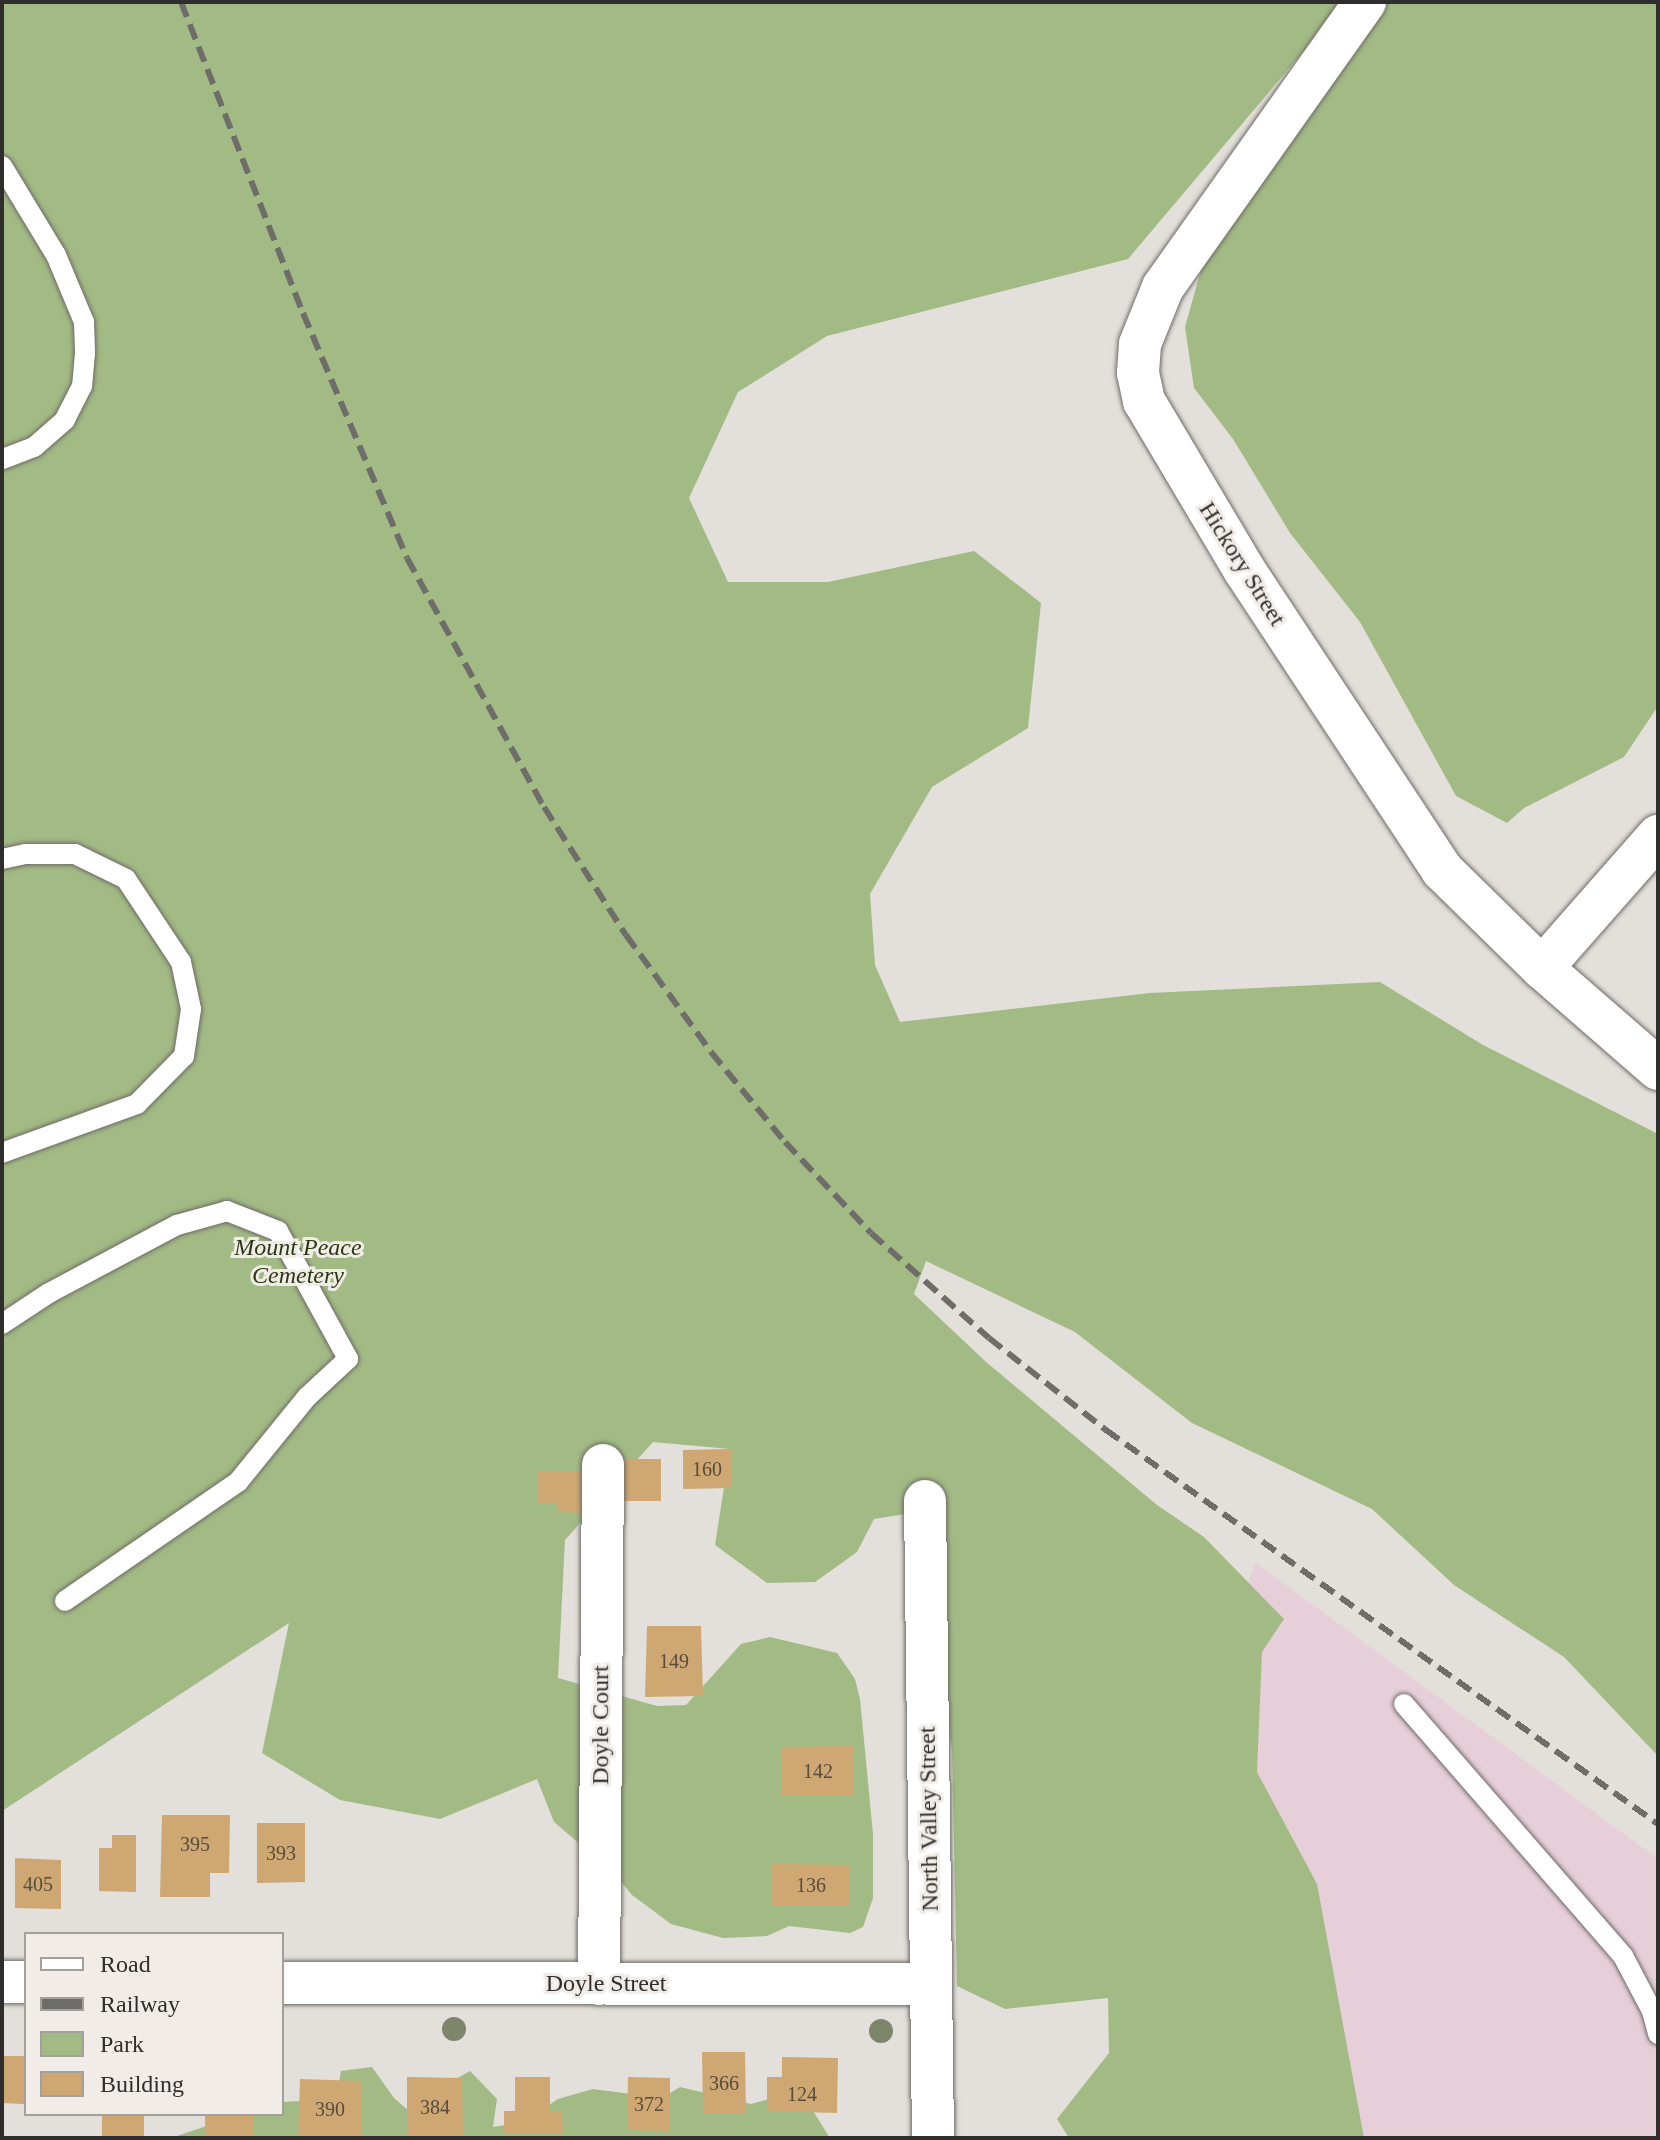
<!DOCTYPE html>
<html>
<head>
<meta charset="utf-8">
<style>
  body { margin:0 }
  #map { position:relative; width:1660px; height:2140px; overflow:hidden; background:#e3dfda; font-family:Georgia,serif }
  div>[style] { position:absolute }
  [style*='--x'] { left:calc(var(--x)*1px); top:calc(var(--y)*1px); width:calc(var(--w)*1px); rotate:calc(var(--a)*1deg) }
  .industrial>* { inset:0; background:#e7cfd9 }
  .green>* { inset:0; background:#a2bb84 }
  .building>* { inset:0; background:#cfa772 }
  .roads { filter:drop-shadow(0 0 2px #6f6b67) drop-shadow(0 0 2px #6f6b67) }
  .service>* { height:20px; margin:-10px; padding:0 10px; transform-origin:10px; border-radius:10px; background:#fff }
  .minor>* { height:42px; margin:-21px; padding:0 21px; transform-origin:21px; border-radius:21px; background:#fff }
  .rail>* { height:6px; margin-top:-3px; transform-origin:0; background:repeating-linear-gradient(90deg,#6f6d6a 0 16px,transparent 0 24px) }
  .trees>* { width:24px; height:24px; margin:-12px; border-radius:50%; background:#7d856b }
  span { translate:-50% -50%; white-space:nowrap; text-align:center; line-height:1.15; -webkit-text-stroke:6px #f1ece7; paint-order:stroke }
  .number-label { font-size:20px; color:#574c3e }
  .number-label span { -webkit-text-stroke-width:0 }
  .street-label { font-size:24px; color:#2f2e2c }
  .park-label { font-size:24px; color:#2a3b11; font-style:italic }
  .frame { position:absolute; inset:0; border:4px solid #2f2e2c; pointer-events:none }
  .legend { position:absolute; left:24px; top:1932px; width:260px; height:184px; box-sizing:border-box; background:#f1ece7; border:2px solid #a3a09c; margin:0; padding:10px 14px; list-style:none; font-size:24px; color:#2f2e2c }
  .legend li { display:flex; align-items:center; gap:16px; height:40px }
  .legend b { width:40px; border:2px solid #a3a09c }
</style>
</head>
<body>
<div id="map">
  <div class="industrial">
    <div style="clip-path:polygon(1256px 1563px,1658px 1859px,1658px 2138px,1321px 2138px,1144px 1839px)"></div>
  </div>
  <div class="green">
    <div style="clip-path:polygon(2px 2px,1345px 2px,1128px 259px,827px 336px,738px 392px,689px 498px,728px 582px,828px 582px,974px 551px,1041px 603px,1028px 728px,932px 787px,870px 894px,875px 965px,900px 1022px,1150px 993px,1380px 982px,1483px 1045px,1658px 1134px,1658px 1756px,1564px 1657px,1454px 1585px,1372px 1509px,1192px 1423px,1075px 1332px,926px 1261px,914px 1294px,985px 1361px,1157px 1505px,1204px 1537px,1284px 1619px,1262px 1652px,1257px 1772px,1317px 1884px,1364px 2138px,1069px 2138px,1057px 2119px,1109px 2053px,1108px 1998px,1005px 2009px,957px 1986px,952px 1749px,912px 1513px,874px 1519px,857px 1552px,815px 1582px,767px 1583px,715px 1545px,730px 1449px,653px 1442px,565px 1540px,558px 1678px,657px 1706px,686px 1705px,741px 1644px,770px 1637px,837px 1653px,855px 1679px,860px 1699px,873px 1834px,873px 1898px,863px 1927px,850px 1933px,789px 1926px,767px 1936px,723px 1938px,671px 1924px,632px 1895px,614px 1873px,554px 1822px,537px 1779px,440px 1819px,340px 1800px,262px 1753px,289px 1623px,2px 1811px)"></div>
    <div style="clip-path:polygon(1384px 2px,1658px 2px,1658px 706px,1624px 757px,1524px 808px,1507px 823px,1456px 796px,1360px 622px,1290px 533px,1233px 439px,1194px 388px,1185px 327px,1206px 252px)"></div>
    <div style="clip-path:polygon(372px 2067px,394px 2098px,416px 2117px,443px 2086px,470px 2071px,497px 2099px,493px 2127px,523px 2122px,558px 2099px,593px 2089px,662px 2098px,680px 2087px,751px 2104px,780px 2096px,808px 2103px,830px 2138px,171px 2138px,242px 2114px,282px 2114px,282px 2102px,336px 2099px,341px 2071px)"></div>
  </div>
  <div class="building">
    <div style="clip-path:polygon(731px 1449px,731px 1488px,683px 1489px,683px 1450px)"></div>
    <div style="clip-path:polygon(622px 1459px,661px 1459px,661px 1501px,621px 1501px)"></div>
    <div style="clip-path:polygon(537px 1471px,588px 1471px,587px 1513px,558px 1512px,558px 1504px,537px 1503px)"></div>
    <div style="clip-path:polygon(647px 1626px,701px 1626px,703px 1696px,645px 1697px)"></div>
    <div style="clip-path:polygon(853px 1746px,854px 1795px,782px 1796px,782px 1747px)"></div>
    <div style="clip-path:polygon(162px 1815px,230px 1815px,229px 1873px,210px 1873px,210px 1897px,160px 1897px)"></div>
    <div style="clip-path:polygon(257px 1823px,305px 1823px,305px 1882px,257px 1883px)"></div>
    <div style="clip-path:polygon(112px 1835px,136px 1835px,136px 1892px,99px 1891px,99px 1848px,112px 1848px)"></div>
    <div style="clip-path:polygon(15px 1858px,61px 1860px,61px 1909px,15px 1908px)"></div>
    <div style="clip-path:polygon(772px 1864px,849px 1865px,849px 1905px,772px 1905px)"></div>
    <div style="clip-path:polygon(702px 2052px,745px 2052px,746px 2113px,703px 2113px)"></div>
    <div style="clip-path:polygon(2px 2056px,25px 2056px,24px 2104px,2px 2103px)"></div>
    <div style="clip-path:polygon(782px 2057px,838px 2058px,837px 2113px,767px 2111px,767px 2077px,782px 2077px)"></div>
    <div style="clip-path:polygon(407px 2077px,462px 2078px,463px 2137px,407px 2136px)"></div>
    <div style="clip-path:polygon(515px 2077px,550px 2077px,550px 2112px,562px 2112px,563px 2133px,504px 2133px,504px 2111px,515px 2111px)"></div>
    <div style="clip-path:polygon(628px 2077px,670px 2078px,670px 2131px,627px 2130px)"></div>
    <div style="clip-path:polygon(300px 2079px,361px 2081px,361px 2138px,298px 2138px)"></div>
    <div style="clip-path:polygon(102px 2114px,144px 2114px,144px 2138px,102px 2138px)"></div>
    <div style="clip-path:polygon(205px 2114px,254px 2114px,254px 2137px,205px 2136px)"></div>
  </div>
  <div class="roads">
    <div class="service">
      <div style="--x:2;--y:166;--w:104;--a:58.8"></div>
      <div style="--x:56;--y:255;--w:73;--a:67.3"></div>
      <div style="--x:84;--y:322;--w:31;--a:88"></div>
      <div style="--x:85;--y:353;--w:33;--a:95"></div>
      <div style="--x:82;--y:386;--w:38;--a:117"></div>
      <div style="--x:65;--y:420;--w:41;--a:138.9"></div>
      <div style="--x:34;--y:447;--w:34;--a:159"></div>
      <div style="--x:2;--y:859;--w:24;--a:-12"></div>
      <div style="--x:25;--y:854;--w:50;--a:0"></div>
      <div style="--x:75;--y:854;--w:57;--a:26.1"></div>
      <div style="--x:126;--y:879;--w:100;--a:56.5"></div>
      <div style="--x:181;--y:962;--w:48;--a:78"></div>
      <div style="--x:191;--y:1009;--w:48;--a:98.5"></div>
      <div style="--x:184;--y:1056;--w:67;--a:134.4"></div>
      <div style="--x:137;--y:1104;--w:144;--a:160.1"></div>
      <div style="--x:2;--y:1324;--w:56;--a:-33.4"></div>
      <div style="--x:49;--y:1293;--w:145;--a:-28"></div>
      <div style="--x:177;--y:1225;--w:52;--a:-15.6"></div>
      <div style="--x:227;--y:1211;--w:55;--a:21.4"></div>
      <div style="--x:278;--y:1231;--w:146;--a:61.3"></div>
      <div style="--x:348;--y:1359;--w:56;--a:137.2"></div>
      <div style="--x:307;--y:1397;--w:109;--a:129.1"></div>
      <div style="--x:238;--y:1482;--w:210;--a:145.5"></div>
      <div style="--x:1404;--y:1704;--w:334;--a:49"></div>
      <div style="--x:1623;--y:1956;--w:62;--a:62.2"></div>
      <div style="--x:1652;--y:2011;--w:24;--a:75"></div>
    </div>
    <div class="minor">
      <div style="--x:1365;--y:2;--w:349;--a:125.3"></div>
      <div style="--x:1163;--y:287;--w:61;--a:112"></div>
      <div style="--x:1140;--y:344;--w:29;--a:94"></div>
      <div style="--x:1138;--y:373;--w:29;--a:78"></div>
      <div style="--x:1144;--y:401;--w:198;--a:59.3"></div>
      <div style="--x:1245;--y:571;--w:358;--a:56.6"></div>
      <div style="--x:1442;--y:870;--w:140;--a:44.4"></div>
      <div style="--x:1542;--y:968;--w:154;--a:41"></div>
      <div style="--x:1542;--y:968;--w:176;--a:-48.7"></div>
      <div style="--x:925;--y:1501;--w:637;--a:89.28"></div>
      <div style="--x:2;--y:1982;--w:24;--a:0"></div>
      <div style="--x:282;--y:1983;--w:649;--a:0.09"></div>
      <div style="--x:599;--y:1984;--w:519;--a:-89.56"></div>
    </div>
  </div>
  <div class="rail">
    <div style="--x:181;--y:2;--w:334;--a:68.6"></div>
    <div style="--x:303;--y:313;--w:266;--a:67"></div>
    <div style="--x:407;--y:558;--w:284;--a:61.2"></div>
    <div style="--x:544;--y:807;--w:152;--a:57.4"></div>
    <div style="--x:626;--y:935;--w:145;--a:54"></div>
    <div style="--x:711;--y:1052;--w:117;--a:50.6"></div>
    <div style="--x:785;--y:1142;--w:125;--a:46.6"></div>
    <div style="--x:871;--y:1233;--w:158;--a:41.7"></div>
    <div style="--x:989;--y:1338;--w:149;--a:38.2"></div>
    <div style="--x:1106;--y:1430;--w:678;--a:35.52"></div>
    <div style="--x:1657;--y:2;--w:1;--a:45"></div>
  </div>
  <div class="trees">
    <div style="left:454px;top:2029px"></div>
    <div style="left:881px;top:2031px"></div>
  </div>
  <div class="number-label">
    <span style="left:707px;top:1469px">160</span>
    <span style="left:674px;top:1661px">149</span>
    <span style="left:818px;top:1771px">142</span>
    <span style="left:195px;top:1844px">395</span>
    <span style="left:281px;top:1853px">393</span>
    <span style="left:38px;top:1884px">405</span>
    <span style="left:811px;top:1885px">136</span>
    <span style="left:724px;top:2083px">366</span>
    <span style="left:802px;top:2094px">124</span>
    <span style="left:649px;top:2104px">372</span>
    <span style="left:435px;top:2107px">384</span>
    <span style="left:330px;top:2109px">390</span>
  </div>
  <div class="street-label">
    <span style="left:1242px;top:564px;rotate:58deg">Hickory Street</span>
    <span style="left:601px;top:1725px;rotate:-90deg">Doyle Court</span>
    <span style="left:929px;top:1819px;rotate:-91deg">North Valley Street</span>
    <span style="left:606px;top:1984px">Doyle Street</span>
  </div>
  <div class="park-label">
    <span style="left:298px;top:1262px">Mount Peace<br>Cemetery</span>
  </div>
  <div class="frame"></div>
  <ul class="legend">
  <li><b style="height:10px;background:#fff"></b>Road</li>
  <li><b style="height:10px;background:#6f6d6a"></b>Railway</li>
  <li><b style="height:22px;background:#a2bb84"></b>Park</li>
  <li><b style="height:22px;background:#cfa772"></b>Building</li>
  </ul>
</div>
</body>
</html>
